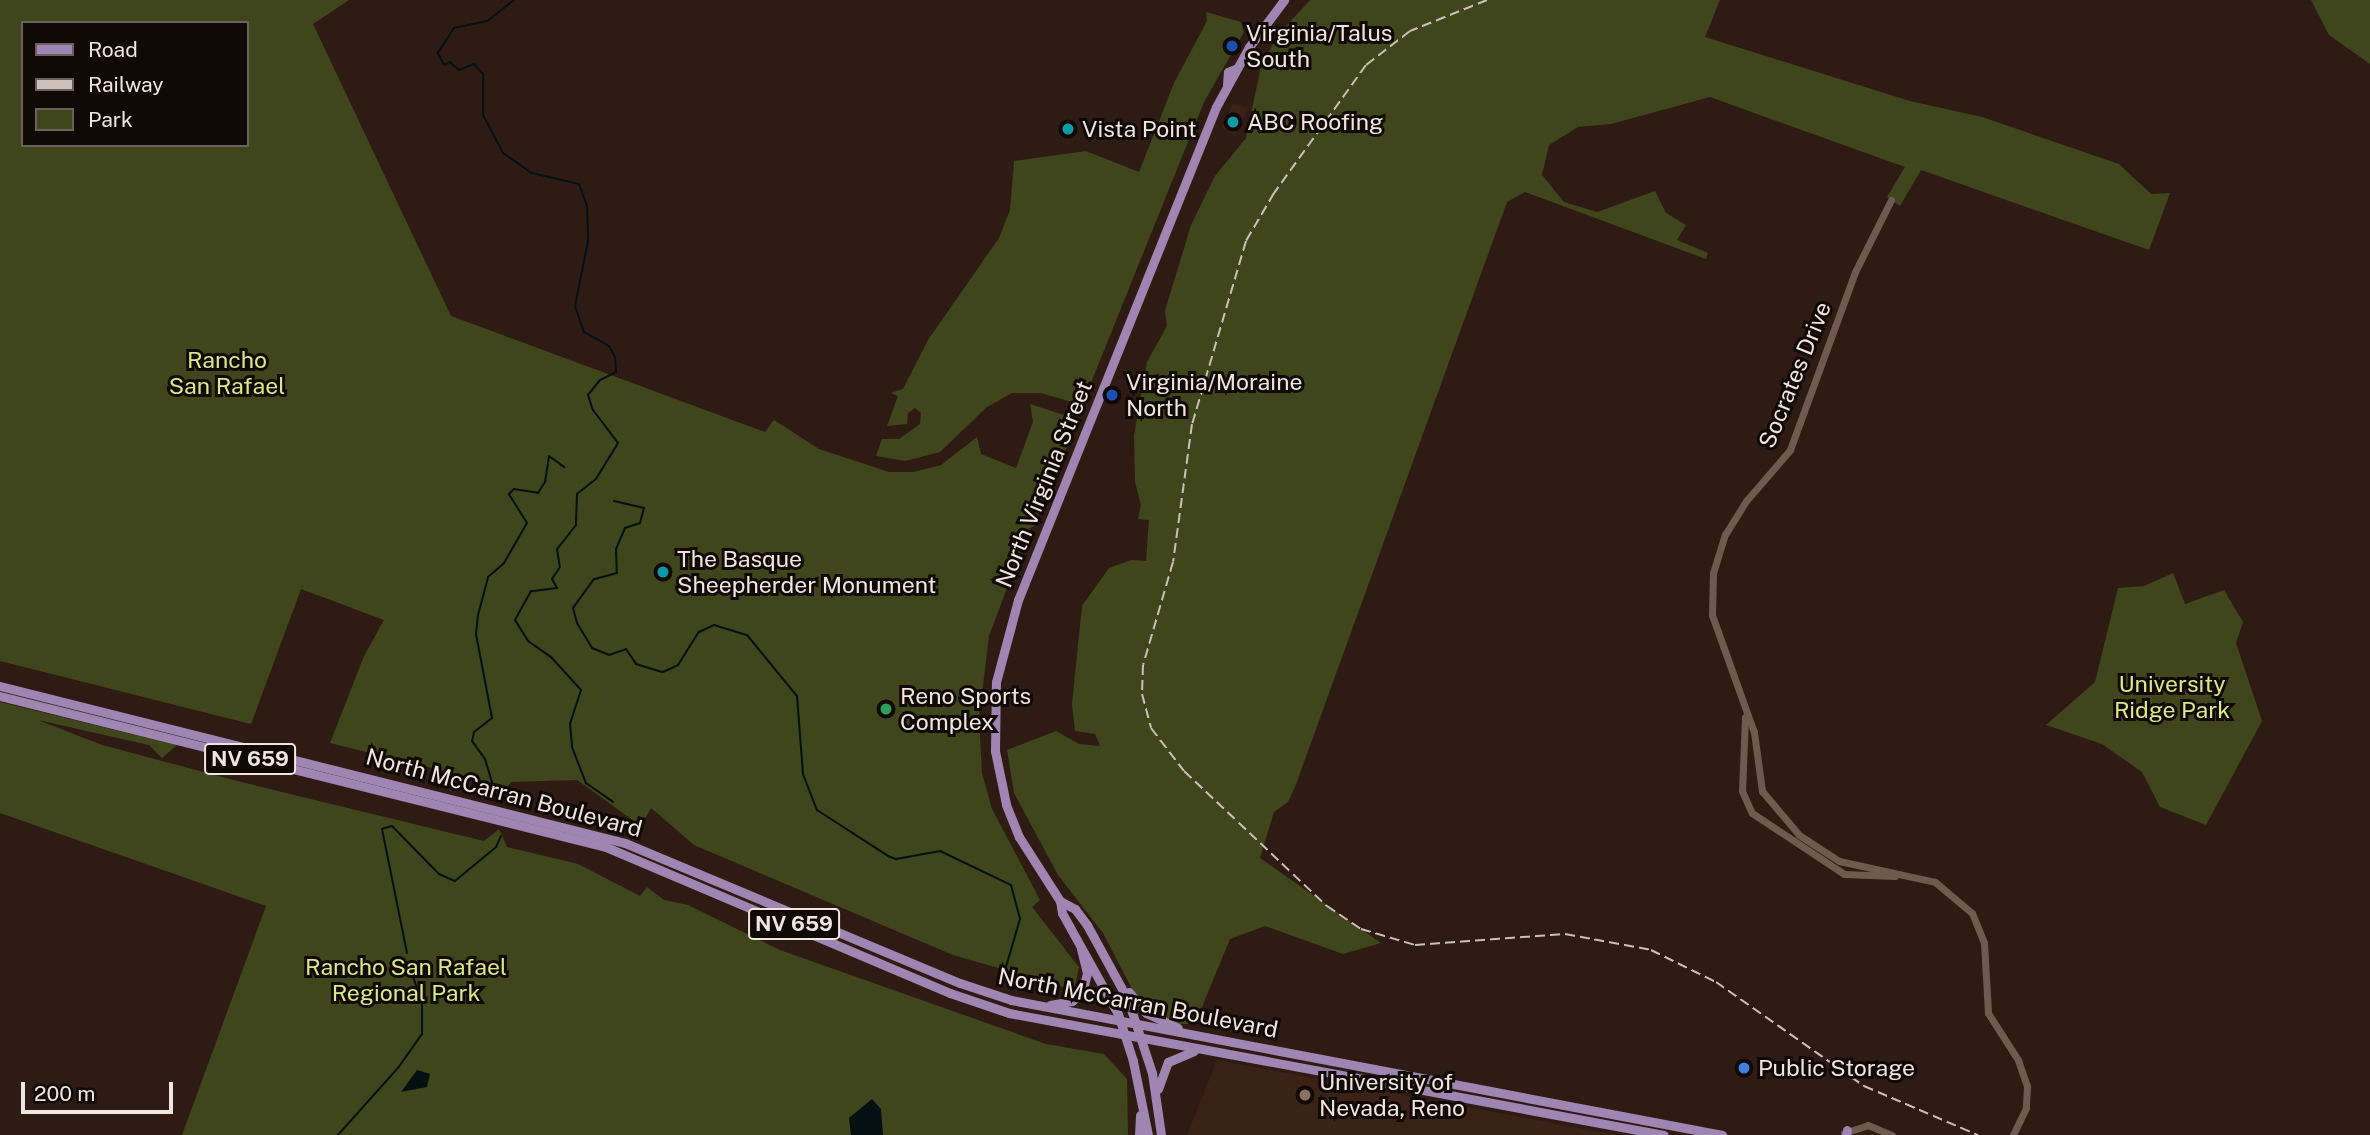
<!DOCTYPE html>
<html>
<head>
<meta charset="utf-8">
<style>
  body { margin:0 }
  #map { position:relative; width:2370px; height:1135px; overflow:hidden; background:#2e1c14; font-family:"Public Sans",sans-serif }
  div>[style] { position:absolute }
  [style*='--x'] { left:calc(var(--x)*1px); top:calc(var(--y)*1px); width:calc(var(--w)*1px); rotate:calc(var(--a)*1deg) }
  .built>* { inset:0; background:#3a2217 }
  .green>* { inset:0; background:#3f461b }
  .water>* { inset:0; background:#051013 }
  .stream>* { height:2px; margin:-1px; padding:0 1px; transform-origin:1px; border-radius:1px; background:#051013 }
  .minor>* { height:7px; margin:-3.5px; padding:0 3.5px; transform-origin:3.5px; border-radius:3.5px; background:#6e5a50 }
  .major>* { height:9px; margin:-4.5px; padding:0 4.5px; transform-origin:4.5px; border-radius:4.5px; background:#9f85b1 }
  .rail>* { height:2px; margin-top:-1px; transform-origin:0; background:repeating-linear-gradient(90deg,#ccbeb9 0 10px,transparent 0 15px) }
  .dots>* { width:19px; height:19px; translate:-50% -50%; box-sizing:border-box; border:4px solid #100906; border-radius:50% }
  span { translate:-50% -50%; white-space:nowrap; text-align:center; line-height:1.15; -webkit-text-stroke:6px #100906; paint-order:stroke }
  .shield-label span { padding:2px 5px; background:#100906; border:2px solid; border-radius:5px; -webkit-text-stroke-width:0 }
  .shield-label { font-size:21px; color:#f1e5e0; font-weight:700 }
  .poi-label { font-size:23px; color:#f1e5e0 }
  .left { translate:0 -50%; text-align:left }
  .park-label { font-size:23px; color:#d7ea87 }
  .street-label { font-size:23px; color:#f1e5e0 }
  .legend { position:absolute; left:21px; top:21px; width:228px; height:126px; box-sizing:border-box; background:#100906; border:2px solid #6a615d; margin:0; padding:9px 12px; list-style:none; font-size:21px; color:#f1e5e0 }
  .legend li { display:flex; align-items:center; gap:14px; height:35px }
  .legend b { width:35px; border:2px solid #6a615d }
  .scale { position:absolute; left:21px; top:1082px; width:152px; height:32px; box-sizing:border-box; border:4px solid #f1e5e0; border-top:0; padding-left:9px; font-size:21px; line-height:24px; white-space:nowrap; color:#f1e5e0; -webkit-text-stroke:5px #100906; paint-order:stroke }
</style>
</head>
<body>
<div id="map">
  <div class="built">
    <div style="clip-path:polygon(1233px 103px,1249px 108px,1234px 136px,1222px 127px)"></div>
    <div style="clip-path:polygon(1217px 1060px,1333px 1082px,1617px 1135px,1187px 1135px)"></div>
  </div>
  <div class="green">
    <div style="clip-path:polygon(evenodd,0 0,349px 0,313px 24px,451px 316px,765px 432px,774px 420px,819px 449px,889px 472px,913px 472px,941px 465px,977px 437px,981px 454px,1016px 468px,1033px 422px,1030px 404px,1073px 418px,1076px 425px,1034px 526px,1029px 529px,989px 636px,979px 718px,982px 773px,992px 809px,1040px 900px,1032px 907px,1079px 967px,1074px 990px,953px 955px,694px 845px,651px 808px,641px 826px,577px 780px,511px 782px,499px 800px,480px 780px,330px 743px,364px 656px,384px 620px,301px 589px,251px 724px,0 661px,0 0,23px 23px,247px 23px,247px 145px,23px 145px,23px 23px)"></div>
    <div style="clip-path:polygon(1310px 0,1720px 0,1705px 37px,1910px 101px,1982px 117px,2119px 164px,2151px 194px,2170px 193px,2149px 250px,1921px 170px,1900px 206px,1887px 197px,1905px 167px,1710px 97px,1611px 124px,1578px 127px,1549px 145px,1542px 175px,1564px 202px,1597px 212px,1655px 191px,1666px 213px,1686px 225px,1677px 240px,1708px 253px,1706px 259px,1525px 192px,1507px 202px,1295px 787px,1288px 802px,1274px 812px,1260px 858px,1381px 943px,1343px 954px,1265px 926px,1230px 939px,1195px 1024px,1175px 1024px,1148px 1009px,1132px 989px,1103px 933px,1058px 875px,1014px 793px,1007px 750px,1056px 731px,1079px 744px,1100px 746px,1095px 734px,1075px 731px,1072px 704px,1082px 606px,1109px 568px,1131px 560px,1146px 561px,1149px 520px,1138px 519px,1141px 505px,1135px 482px,1134px 435px,1147px 362px,1167px 326px,1165px 311px,1191px 225px,1215px 176px,1246px 138px,1261px 66px,1277px 36px)"></div>
    <div style="clip-path:polygon(2311px 0,2370px 0,2370px 64px,2329px 35px)"></div>
    <div style="clip-path:polygon(1206px 12px,1241px 22px,1244px 32px,1204px 102px,1082px 405px,1041px 393px,1012px 393px,987px 407px,940px 452px,905px 461px,876px 456px,882px 439px,899px 439px,920px 424px,921px 413px,915px 408px,908px 413px,907px 424px,887px 426px,898px 396px,891px 393px,903px 389px,928px 340px,999px 238px,1010px 210px,1014px 161px,1086px 151px,1139px 172px,1174px 83px,1207px 21px)"></div>
    <div style="clip-path:polygon(2173px 573px,2185px 604px,2224px 590px,2243px 622px,2236px 643px,2262px 721px,2206px 825px,2160px 807px,2142px 772px,2102px 744px,2046px 725px,2095px 682px,2118px 588px,2144px 586px)"></div>
    <div style="clip-path:polygon(0 702px,177px 745px,162px 758px,149px 745px,38px 720px,102px 745px,237px 781px,484px 841px,499px 829px,507px 847px,578px 864px,640px 896px,647px 887px,664px 900px,688px 905px,780px 950px,1046px 1044px,1104px 1054px,1127px 1079px,1128px 1135px,182px 1135px,266px 906px,0 813px)"></div>
  </div>
  <div class="water">
    <div style="clip-path:polygon(417px 1070px,430px 1074px,427px 1087px,401px 1092px)"></div>
    <div style="clip-path:polygon(872px 1099px,881px 1109px,883px 1135px,851px 1135px,849px 1118px)"></div>
  </div>
  <div class="stream">
    <div style="--x:514;--y:0;--w:34;--a:142"></div>
    <div style="--x:487;--y:21;--w:34;--a:168"></div>
    <div style="--x:454;--y:28;--w:30;--a:123"></div>
    <div style="--x:438;--y:53;--w:13;--a:63"></div>
    <div style="--x:444;--y:65;--w:7;--a:-27"></div>
    <div style="--x:450;--y:62;--w:12;--a:42"></div>
    <div style="--x:459;--y:70;--w:16;--a:-22"></div>
    <div style="--x:474;--y:64;--w:13;--a:48"></div>
    <div style="--x:483;--y:74;--w:41;--a:90"></div>
    <div style="--x:483;--y:115;--w:43;--a:62.2"></div>
    <div style="--x:503;--y:153;--w:35;--a:35"></div>
    <div style="--x:532;--y:173;--w:48;--a:13.2"></div>
    <div style="--x:579;--y:184;--w:23;--a:70"></div>
    <div style="--x:587;--y:206;--w:35;--a:88"></div>
    <div style="--x:588;--y:241;--w:66;--a:101.3"></div>
    <div style="--x:575;--y:306;--w:28;--a:71"></div>
    <div style="--x:584;--y:332;--w:29;--a:29"></div>
    <div style="--x:609;--y:346;--w:13;--a:61"></div>
    <div style="--x:615;--y:357;--w:15;--a:86"></div>
    <div style="--x:616;--y:372;--w:18;--a:153"></div>
    <div style="--x:600;--y:380;--w:19;--a:129"></div>
    <div style="--x:588;--y:395;--w:16;--a:72"></div>
    <div style="--x:593;--y:410;--w:41;--a:52.9"></div>
    <div style="--x:618;--y:443;--w:42;--a:121.4"></div>
    <div style="--x:596;--y:479;--w:24;--a:142"></div>
    <div style="--x:577;--y:494;--w:31;--a:92"></div>
    <div style="--x:576;--y:525;--w:31;--a:128"></div>
    <div style="--x:557;--y:549;--w:18;--a:81"></div>
    <div style="--x:560;--y:567;--w:14;--a:124"></div>
    <div style="--x:552;--y:579;--w:10;--a:61"></div>
    <div style="--x:557;--y:588;--w:26;--a:173"></div>
    <div style="--x:531;--y:591;--w:33;--a:119"></div>
    <div style="--x:515;--y:620;--w:25;--a:58"></div>
    <div style="--x:528;--y:641;--w:29;--a:35"></div>
    <div style="--x:552;--y:658;--w:43;--a:47.8"></div>
    <div style="--x:581;--y:690;--w:35;--a:108"></div>
    <div style="--x:570;--y:723;--w:24;--a:85"></div>
    <div style="--x:572;--y:747;--w:39;--a:69"></div>
    <div style="--x:586;--y:783;--w:33;--a:35"></div>
    <div style="--x:614;--y:501;--w:31;--a:13"></div>
    <div style="--x:644;--y:508;--w:16;--a:105"></div>
    <div style="--x:640;--y:523;--w:16;--a:162"></div>
    <div style="--x:625;--y:528;--w:23;--a:113"></div>
    <div style="--x:616;--y:549;--w:24;--a:88"></div>
    <div style="--x:617;--y:573;--w:24;--a:165"></div>
    <div style="--x:594;--y:579;--w:36;--a:126"></div>
    <div style="--x:573;--y:608;--w:16;--a:75"></div>
    <div style="--x:577;--y:623;--w:29;--a:59"></div>
    <div style="--x:592;--y:648;--w:18;--a:22"></div>
    <div style="--x:609;--y:655;--w:18;--a:-19"></div>
    <div style="--x:626;--y:649;--w:18;--a:56"></div>
    <div style="--x:636;--y:664;--w:28;--a:17"></div>
    <div style="--x:663;--y:672;--w:17;--a:-25"></div>
    <div style="--x:678;--y:665;--w:39;--a:-58"></div>
    <div style="--x:699;--y:632;--w:17;--a:-25"></div>
    <div style="--x:714;--y:625;--w:34;--a:17"></div>
    <div style="--x:747;--y:635;--w:79;--a:50.7"></div>
    <div style="--x:797;--y:696;--w:78;--a:85.6"></div>
    <div style="--x:803;--y:774;--w:39;--a:69"></div>
    <div style="--x:817;--y:810;--w:85;--a:32.9"></div>
    <div style="--x:888;--y:856;--w:9;--a:21"></div>
    <div style="--x:896;--y:859;--w:45;--a:-10.3"></div>
    <div style="--x:940;--y:851;--w:79;--a:25.6"></div>
    <div style="--x:1011;--y:885;--w:35;--a:75"></div>
    <div style="--x:1020;--y:919;--w:50;--a:106.3"></div>
    <div style="--x:497;--y:799;--w:42;--a:-106.7"></div>
    <div style="--x:485;--y:759;--w:22;--a:-126"></div>
    <div style="--x:472;--y:741;--w:9;--a:-77"></div>
    <div style="--x:474;--y:732;--w:23;--a:-38"></div>
    <div style="--x:492;--y:718;--w:86;--a:-100.8"></div>
    <div style="--x:476;--y:634;--w:19;--a:-84"></div>
    <div style="--x:478;--y:615;--w:39;--a:-75"></div>
    <div style="--x:488;--y:577;--w:21;--a:-41"></div>
    <div style="--x:504;--y:563;--w:46;--a:-60.1"></div>
    <div style="--x:527;--y:523;--w:34;--a:-122"></div>
    <div style="--x:509;--y:494;--w:7;--a:-45"></div>
    <div style="--x:514;--y:489;--w:24;--a:9"></div>
    <div style="--x:538;--y:493;--w:13;--a:-58"></div>
    <div style="--x:545;--y:482;--w:26;--a:-81"></div>
    <div style="--x:549;--y:456;--w:19;--a:36"></div>
    <div style="--x:407;--y:953;--w:126;--a:-101.4"></div>
    <div style="--x:382;--y:829;--w:10;--a:-17"></div>
    <div style="--x:392;--y:826;--w:67;--a:45.6"></div>
    <div style="--x:439;--y:874;--w:17;--a:24"></div>
    <div style="--x:455;--y:881;--w:53;--a:-39.7"></div>
    <div style="--x:496;--y:847;--w:12;--a:-66"></div>
    <div style="--x:338;--y:1135;--w:90;--a:-48.2"></div>
    <div style="--x:398;--y:1068;--w:42;--a:-54.8"></div>
    <div style="--x:422;--y:1034;--w:31;--a:-90"></div>
    <div style="--x:422;--y:1003;--w:43;--a:-108.9"></div>
  </div>
  <div class="minor">
    <div style="--x:1891;--y:200;--w:80;--a:116.6"></div>
    <div style="--x:1855;--y:272;--w:189;--a:110.1"></div>
    <div style="--x:1790;--y:450;--w:67;--a:130.8"></div>
    <div style="--x:1746;--y:501;--w:39;--a:122"></div>
    <div style="--x:1725;--y:534;--w:41;--a:107.1"></div>
    <div style="--x:1713;--y:573;--w:42;--a:91.4"></div>
    <div style="--x:1712;--y:615;--w:124;--a:70.3"></div>
    <div style="--x:1754;--y:732;--w:60;--a:82.3"></div>
    <div style="--x:1762;--y:791;--w:57;--a:49.9"></div>
    <div style="--x:1799;--y:835;--w:48;--a:33"></div>
    <div style="--x:1839;--y:861;--w:98;--a:12.3"></div>
    <div style="--x:1935;--y:882;--w:48;--a:40"></div>
    <div style="--x:1972;--y:913;--w:32;--a:68"></div>
    <div style="--x:1984;--y:943;--w:70;--a:86.7"></div>
    <div style="--x:1988;--y:1013;--w:56;--a:57.4"></div>
    <div style="--x:2018;--y:1060;--w:28;--a:71"></div>
    <div style="--x:2027;--y:1086;--w:22;--a:93"></div>
    <div style="--x:2026;--y:1108;--w:30;--a:116"></div>
    <div style="--x:1745;--y:717;--w:74;--a:92.3"></div>
    <div style="--x:1742;--y:791;--w:24;--a:66"></div>
    <div style="--x:1752;--y:813;--w:110;--a:33.5"></div>
    <div style="--x:1844;--y:874;--w:51;--a:2.2"></div>
    <div style="--x:1844;--y:1133;--w:25;--a:-18"></div>
    <div style="--x:1868;--y:1125;--w:26;--a:23"></div>
  </div>
  <div class="major">
    <div style="--x:1227;--y:85;--w:13;--a:-86"></div>
    <div style="--x:1228;--y:72;--w:8;--a:-23"></div>
    <div style="--x:0;--y:686;--w:644;--a:14.1"></div>
    <div style="--x:625;--y:843;--w:363;--a:22.7"></div>
    <div style="--x:960;--y:983;--w:54;--a:18.4"></div>
    <div style="--x:1011;--y:1000;--w:724;--a:10.75"></div>
    <div style="--x:0;--y:696;--w:625;--a:13.99"></div>
    <div style="--x:606;--y:847;--w:374;--a:23"></div>
    <div style="--x:950;--y:993;--w:62;--a:18.7"></div>
    <div style="--x:1009;--y:1013;--w:666;--a:10.55"></div>
    <div style="--x:1060;--y:901;--w:17;--a:28"></div>
    <div style="--x:1075;--y:909;--w:20;--a:53"></div>
    <div style="--x:1087;--y:925;--w:85;--a:61.3"></div>
    <div style="--x:1128;--y:1000;--w:77;--a:71.8"></div>
    <div style="--x:1152;--y:1073;--w:63;--a:81.7"></div>
    <div style="--x:1129;--y:992;--w:27;--a:51"></div>
    <div style="--x:1146;--y:1013;--w:35;--a:25"></div>
    <div style="--x:1050;--y:1005;--w:22;--a:-10"></div>
    <div style="--x:1072;--y:1001;--w:13;--a:-39"></div>
    <div style="--x:1082;--y:993;--w:21;--a:-76"></div>
    <div style="--x:1087;--y:973;--w:25;--a:-104"></div>
    <div style="--x:1158;--y:1089;--w:29;--a:-70"></div>
    <div style="--x:1168;--y:1062;--w:28;--a:-23"></div>
    <div style="--x:1139;--y:1135;--w:20;--a:-87"></div>
    <div style="--x:1148;--y:1135;--w:76;--a:-101.5"></div>
    <div style="--x:1133;--y:1061;--w:49;--a:-107.7"></div>
    <div style="--x:1118;--y:1014;--w:115;--a:-119"></div>
    <div style="--x:1062;--y:913;--w:12;--a:-99"></div>
    <div style="--x:1060;--y:901;--w:76;--a:-122.6"></div>
    <div style="--x:1019;--y:837;--w:35;--a:-112"></div>
    <div style="--x:1006;--y:804;--w:54;--a:-101.7"></div>
    <div style="--x:995;--y:751;--w:69;--a:-89.2"></div>
    <div style="--x:996;--y:682;--w:85;--a:-75"></div>
    <div style="--x:1018;--y:600;--w:531;--a:-68.12"></div>
    <div style="--x:1216;--y:107;--w:68;--a:-61.2"></div>
    <div style="--x:1249;--y:47;--w:59;--a:-53.3"></div>
    <div style="--x:1846;--y:1135;--w:5;--a:-79"></div>
  </div>
  <div class="rail">
    <div style="--x:1487;--y:0;--w:83;--a:158.1"></div>
    <div style="--x:1410;--y:31;--w:56;--a:142.3"></div>
    <div style="--x:1366;--y:65;--w:158;--a:125.7"></div>
    <div style="--x:1274;--y:193;--w:56;--a:120.3"></div>
    <div style="--x:1246;--y:241;--w:191;--a:106.4"></div>
    <div style="--x:1192;--y:424;--w:139;--a:97.8"></div>
    <div style="--x:1173;--y:562;--w:107;--a:106.2"></div>
    <div style="--x:1143;--y:665;--w:29;--a:92"></div>
    <div style="--x:1142;--y:694;--w:35;--a:75"></div>
    <div style="--x:1151;--y:728;--w:54;--a:52.5"></div>
    <div style="--x:1184;--y:771;--w:197;--a:43.4"></div>
    <div style="--x:1327;--y:906;--w:41;--a:34.1"></div>
    <div style="--x:1361;--y:929;--w:56;--a:16.5"></div>
    <div style="--x:1415;--y:945;--w:150;--a:-4.2"></div>
    <div style="--x:1565;--y:934;--w:87;--a:10.5"></div>
    <div style="--x:1651;--y:950;--w:72;--a:26.2"></div>
    <div style="--x:1716;--y:982;--w:181;--a:35.1"></div>
    <div style="--x:1864;--y:1086;--w:124;--a:23.3"></div>
  </div>
  <div class="dots">
    <div style="left:1232px;top:46px;background:#1a4fb4"></div>
    <div style="left:1233px;top:122px;background:#0f9aa8"></div>
    <div style="left:1068px;top:129px;background:#0f9aa8"></div>
    <div style="left:1112px;top:395px;background:#1a4fb4"></div>
    <div style="left:663px;top:572px;background:#0f9aa8"></div>
    <div style="left:886px;top:709px;background:#2e9e5b"></div>
    <div style="left:1744px;top:1068px;background:#3f7fe0"></div>
    <div style="left:1305px;top:1095px;background:#8d6e63"></div>
  </div>
  <div class="shield-label">
    <span style="left:250px;top:759px">NV 659</span>
    <span style="left:794px;top:924px">NV 659</span>
  </div>
  <div class="poi-label">
    <span class="left" style="left:1246px;top:46px">Virginia/Talus<br>South</span>
    <span class="left" style="left:1247px;top:122px">ABC Roofing</span>
    <span class="left" style="left:1082px;top:129px">Vista Point</span>
    <span class="left" style="left:1126px;top:395px">Virginia/Moraine<br>North</span>
    <span class="left" style="left:677px;top:572px">The Basque<br>Sheepherder Monument</span>
    <span class="left" style="left:900px;top:709px">Reno Sports<br>Complex</span>
    <span class="left" style="left:1758px;top:1068px">Public Storage</span>
    <span class="left" style="left:1319px;top:1095px">University of<br>Nevada, Reno</span>
  </div>
  <div class="park-label">
    <span style="left:227px;top:373px">Rancho<br>San Rafael</span>
    <span style="left:2172px;top:697px">University<br>Ridge Park</span>
    <span style="left:406px;top:980px">Rancho San Rafael<br>Regional Park</span>
  </div>
  <div class="street-label">
    <span style="left:1795px;top:375px;rotate:-68deg">Socrates Drive</span>
    <span style="left:1044px;top:484px;rotate:-68deg">North Virginia Street</span>
    <span style="left:504px;top:793px;rotate:15deg">North McCarran Boulevard</span>
    <span style="left:1138px;top:1003px;rotate:11deg">North McCarran Boulevard</span>
  </div>
  <ul class="legend">
  <li><b style="height:9px;background:#9f85b1"></b>Road</li>
  <li><b style="height:9px;background:#ccbeb9"></b>Railway</li>
  <li><b style="height:19px;background:#3f461b"></b>Park</li>
  </ul>
  <div class="scale">200 m</div>
</div>
</body>
</html>
